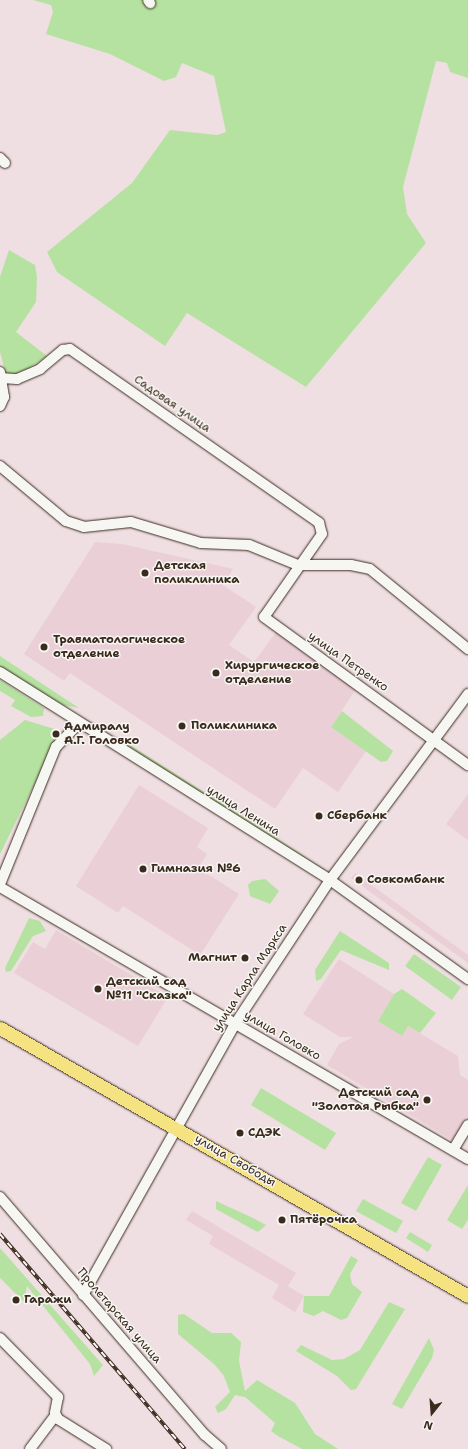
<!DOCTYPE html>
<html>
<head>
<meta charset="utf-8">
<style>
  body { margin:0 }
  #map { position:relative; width:468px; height:1449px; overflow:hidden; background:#efdfe2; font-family:"Shantell Sans",sans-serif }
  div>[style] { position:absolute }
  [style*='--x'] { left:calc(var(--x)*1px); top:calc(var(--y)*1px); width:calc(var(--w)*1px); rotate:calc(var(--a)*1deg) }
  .built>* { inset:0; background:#eacfd7 }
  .green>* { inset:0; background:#b5e2a0 }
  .roads { filter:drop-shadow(0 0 1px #3b2a1e) drop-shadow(0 0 1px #3b2a1e) }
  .minor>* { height:10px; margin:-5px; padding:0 5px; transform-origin:5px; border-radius:5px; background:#f6f6f2 }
  .major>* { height:13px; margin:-6.5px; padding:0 6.5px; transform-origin:6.5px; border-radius:6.5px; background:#f5e381 }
  .rail>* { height:3.5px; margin-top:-1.75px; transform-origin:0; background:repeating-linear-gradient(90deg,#f6f6f2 0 6px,#3b2a1e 0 12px); box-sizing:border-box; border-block:1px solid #3b2a1e }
  .dots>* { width:11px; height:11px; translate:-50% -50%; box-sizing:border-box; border:2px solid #f6f6f2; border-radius:50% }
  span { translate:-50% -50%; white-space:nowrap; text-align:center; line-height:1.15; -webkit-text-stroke:3px #f6f6f2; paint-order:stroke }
  .street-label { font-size:12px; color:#3b2a1e }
  .poi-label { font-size:12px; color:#3b2a1e; font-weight:700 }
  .left { translate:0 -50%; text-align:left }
  .right { translate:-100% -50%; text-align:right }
  .north { position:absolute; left:412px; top:1393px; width:40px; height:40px; -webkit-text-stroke:3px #f6f6f2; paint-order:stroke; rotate:197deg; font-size:11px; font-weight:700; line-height:16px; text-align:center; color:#3b2a1e }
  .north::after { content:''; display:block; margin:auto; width:14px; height:18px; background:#3b2a1e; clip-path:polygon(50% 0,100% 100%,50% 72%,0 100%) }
</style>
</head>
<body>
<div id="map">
  <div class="built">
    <div style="clip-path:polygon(95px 542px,122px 544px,233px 569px,223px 585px,256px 607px,229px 645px,254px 662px,279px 628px,356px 689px,331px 727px,366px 751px,338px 792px,303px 768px,275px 809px,70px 673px,64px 681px,24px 654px)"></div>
    <div style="clip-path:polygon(139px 785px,208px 828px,197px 847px,207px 854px,198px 868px,239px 894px,200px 955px,123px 906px,118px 913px,76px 886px)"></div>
    <div style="clip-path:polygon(468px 794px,468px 840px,446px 824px)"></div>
    <div style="clip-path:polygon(355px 873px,468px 955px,468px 963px,351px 878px)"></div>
    <div style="clip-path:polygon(56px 930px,168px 997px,138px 1046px,14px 973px,33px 942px,45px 949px)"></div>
    <div style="clip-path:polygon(339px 959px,394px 994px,378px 1021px,408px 1026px,458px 1056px,460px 1075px,468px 1080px,468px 1121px,455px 1142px,327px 1065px,339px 1044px,353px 1037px,340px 1037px,303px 1014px)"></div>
    <div style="clip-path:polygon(192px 1211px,296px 1273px,288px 1286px,304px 1296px,295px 1312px,272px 1298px,279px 1285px,209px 1244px,213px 1236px,186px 1220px)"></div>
  </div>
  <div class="green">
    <div style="clip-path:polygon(33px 0,468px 0,468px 78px,450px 72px,447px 63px,436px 61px,403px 187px,407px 214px,426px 243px,306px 387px,187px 313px,165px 346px,57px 272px,47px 252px,132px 183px,170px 130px,217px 135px,226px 132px,214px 76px,182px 63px,176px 77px,164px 81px,110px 54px,46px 34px,53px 12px,51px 5px)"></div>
    <div style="clip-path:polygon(9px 250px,35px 265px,37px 277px,36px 302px,16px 332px,47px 356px,22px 373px,9px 374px,5px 371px,0 352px,0 277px)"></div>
    <div style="clip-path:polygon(0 656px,79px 708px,63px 705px,44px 696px,0 667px)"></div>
    <div style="clip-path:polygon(0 680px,44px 708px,43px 716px,31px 717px,11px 706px,15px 700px,0 691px)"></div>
    <div style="clip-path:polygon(342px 711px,393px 751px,387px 761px,381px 762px,331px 727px)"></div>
    <div style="clip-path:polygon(25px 720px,61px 731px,0 854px,0 740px)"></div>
    <div style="clip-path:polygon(119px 738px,281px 841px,325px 870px,321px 875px,114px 746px)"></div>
    <div style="clip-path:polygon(265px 879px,279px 891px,270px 904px,250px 896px,248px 885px,252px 881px)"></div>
    <div style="clip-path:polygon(29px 918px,40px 921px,46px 931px,33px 936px,11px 971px,6px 972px,5px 968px)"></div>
    <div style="clip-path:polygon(340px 931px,389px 963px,389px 970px,341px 950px,321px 979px,316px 981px,315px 970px)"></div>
    <div style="clip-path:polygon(414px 954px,461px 987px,452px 1000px,405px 966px)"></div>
    <div style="clip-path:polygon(402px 989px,436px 1013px,420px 1033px,408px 1026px,402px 1036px,378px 1021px,394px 994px)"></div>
    <div style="clip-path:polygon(261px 1088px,336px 1133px,325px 1150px,251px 1105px)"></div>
    <div style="clip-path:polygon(428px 1157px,442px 1165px,416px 1211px,401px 1203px)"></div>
    <div style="clip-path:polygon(468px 1185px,468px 1220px,462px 1229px,447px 1220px)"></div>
    <div style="clip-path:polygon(363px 1199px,403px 1221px,396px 1233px,356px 1211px)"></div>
    <div style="clip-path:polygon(216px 1201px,253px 1218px,266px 1225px,258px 1232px,252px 1229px,216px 1209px)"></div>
    <div style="clip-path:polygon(410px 1232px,432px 1245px,428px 1252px,406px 1238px)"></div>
    <div style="clip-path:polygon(0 1248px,103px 1365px,94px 1376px,90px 1364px,27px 1286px,24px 1302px,0 1278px)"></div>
    <div style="clip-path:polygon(351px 1256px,358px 1260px,350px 1274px,352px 1284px,362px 1292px,347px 1318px,341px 1320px,323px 1311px,314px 1316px,303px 1312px,304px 1296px,329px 1296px)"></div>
    <div style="clip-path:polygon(389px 1302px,405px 1309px,356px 1389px,351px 1390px,337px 1376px,296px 1351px,301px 1345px,332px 1360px,344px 1359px,360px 1350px)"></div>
    <div style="clip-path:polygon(184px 1314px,212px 1333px,231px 1333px,241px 1342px,239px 1361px,245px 1391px,257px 1380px,295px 1403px,315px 1434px,338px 1449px,302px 1449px,278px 1436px,271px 1431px,275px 1423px,245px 1397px,235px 1395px,226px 1409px,218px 1413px,215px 1407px,230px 1392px,224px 1376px,215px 1365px,178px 1334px,178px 1315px)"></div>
    <div style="clip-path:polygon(429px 1338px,434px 1350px,432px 1358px,402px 1409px,392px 1404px)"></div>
  </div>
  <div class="roads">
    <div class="minor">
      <div style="--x:148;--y:0;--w:4;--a:56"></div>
      <div style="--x:0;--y:158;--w:7;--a:45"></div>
      <div style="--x:0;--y:372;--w:6;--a:81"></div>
      <div style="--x:1;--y:378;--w:16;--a:4"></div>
      <div style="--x:17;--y:379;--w:25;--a:-23"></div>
      <div style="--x:40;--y:369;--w:30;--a:-40"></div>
      <div style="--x:63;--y:350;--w:7;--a:-8"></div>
      <div style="--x:70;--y:349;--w:304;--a:34.9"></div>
      <div style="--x:319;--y:523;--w:11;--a:75"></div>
      <div style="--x:322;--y:534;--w:101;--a:124.9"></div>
      <div style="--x:264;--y:617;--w:252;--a:36"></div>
      <div style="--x:0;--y:406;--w:10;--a:-66"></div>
      <div style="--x:4;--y:397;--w:19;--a:-99"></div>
      <div style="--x:0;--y:466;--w:86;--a:39.8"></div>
      <div style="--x:66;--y:521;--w:19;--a:18"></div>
      <div style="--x:84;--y:527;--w:47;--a:-6.1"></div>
      <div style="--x:131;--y:522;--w:73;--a:16.7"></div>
      <div style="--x:201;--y:543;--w:48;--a:2.4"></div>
      <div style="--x:249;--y:545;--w:53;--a:22.2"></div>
      <div style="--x:298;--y:565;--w:53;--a:0"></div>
      <div style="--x:351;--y:565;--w:19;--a:12"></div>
      <div style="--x:370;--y:569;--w:127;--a:39.2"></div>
      <div style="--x:0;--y:672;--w:390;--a:32.2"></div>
      <div style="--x:330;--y:880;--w:170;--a:35.7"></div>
      <div style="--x:0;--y:884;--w:148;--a:-67.8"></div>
      <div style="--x:56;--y:747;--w:33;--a:-46"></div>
      <div style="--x:0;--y:887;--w:541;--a:30.17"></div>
      <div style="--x:453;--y:1150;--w:29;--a:-59"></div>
      <div style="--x:0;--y:1197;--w:314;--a:49.3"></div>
      <div style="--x:205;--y:1435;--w:21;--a:41"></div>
      <div style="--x:83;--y:1295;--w:311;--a:-60.7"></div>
      <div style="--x:235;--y:1024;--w:173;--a:-56.6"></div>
      <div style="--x:330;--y:880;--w:232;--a:-53.4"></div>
      <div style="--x:0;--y:1338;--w:83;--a:45.5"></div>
      <div style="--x:58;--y:1397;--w:16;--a:101"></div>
      <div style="--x:55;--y:1413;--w:7;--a:63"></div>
      <div style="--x:58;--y:1419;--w:57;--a:32"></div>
      <div style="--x:30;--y:1449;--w:41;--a:-52.9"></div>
    </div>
    <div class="major">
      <div style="--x:0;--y:1028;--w:539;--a:29.8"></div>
    </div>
  </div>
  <div class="rail">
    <div style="--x:0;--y:1234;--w:284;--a:49.3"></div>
  </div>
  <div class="dots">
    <div style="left:145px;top:573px;background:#3b2a1e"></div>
    <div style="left:44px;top:647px;background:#3b2a1e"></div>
    <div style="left:216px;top:673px;background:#3b2a1e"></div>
    <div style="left:182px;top:726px;background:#3b2a1e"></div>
    <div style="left:56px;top:734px;background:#3b2a1e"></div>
    <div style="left:319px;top:816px;background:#3b2a1e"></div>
    <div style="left:143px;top:869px;background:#3b2a1e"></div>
    <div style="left:359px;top:880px;background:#3b2a1e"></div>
    <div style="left:245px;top:958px;background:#3b2a1e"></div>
    <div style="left:98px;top:989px;background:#3b2a1e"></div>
    <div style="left:427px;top:1100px;background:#3b2a1e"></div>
    <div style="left:240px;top:1133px;background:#3b2a1e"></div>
    <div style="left:282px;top:1220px;background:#3b2a1e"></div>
    <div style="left:16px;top:1300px;background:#3b2a1e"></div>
  </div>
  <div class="street-label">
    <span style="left:172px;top:404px;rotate:35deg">Садовая улица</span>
    <span style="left:348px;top:662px;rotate:35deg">улица Петренко</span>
    <span style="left:243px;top:811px;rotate:32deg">улица Ленина</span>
    <span style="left:250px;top:978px;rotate:-57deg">улица Карла Маркса</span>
    <span style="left:282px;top:1036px;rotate:30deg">улица Головко</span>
    <span style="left:235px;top:1161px;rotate:30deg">улица Свободы</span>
    <span style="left:119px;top:1316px;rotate:49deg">Пролетарская улица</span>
  </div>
  <div class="poi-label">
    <span class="left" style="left:154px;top:573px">Детская<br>поликлиника</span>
    <span class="left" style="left:53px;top:647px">Травматологическое<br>отделение</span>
    <span class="left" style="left:225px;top:673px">Хирургическое<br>отделение</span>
    <span class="left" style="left:191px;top:726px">Поликлиника</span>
    <span class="left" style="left:64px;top:734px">Адмиралу<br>А.Г. Головко</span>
    <span class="left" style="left:327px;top:816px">Сбербанк</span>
    <span class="left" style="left:151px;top:869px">Гимназия №6</span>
    <span class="left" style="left:367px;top:880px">Совкомбанк</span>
    <span class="right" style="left:237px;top:958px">Магнит</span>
    <span class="left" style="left:106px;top:989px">Детский сад<br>№11 "Сказка"</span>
    <span class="right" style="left:419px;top:1100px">Детский сад<br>"Золотая Рыбка"</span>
    <span class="left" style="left:248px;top:1133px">СДЭК</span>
    <span class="left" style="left:290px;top:1220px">Пятёрочка</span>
    <span class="left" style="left:24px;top:1300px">Гаражи</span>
  </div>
  <div class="north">N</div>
</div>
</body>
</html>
